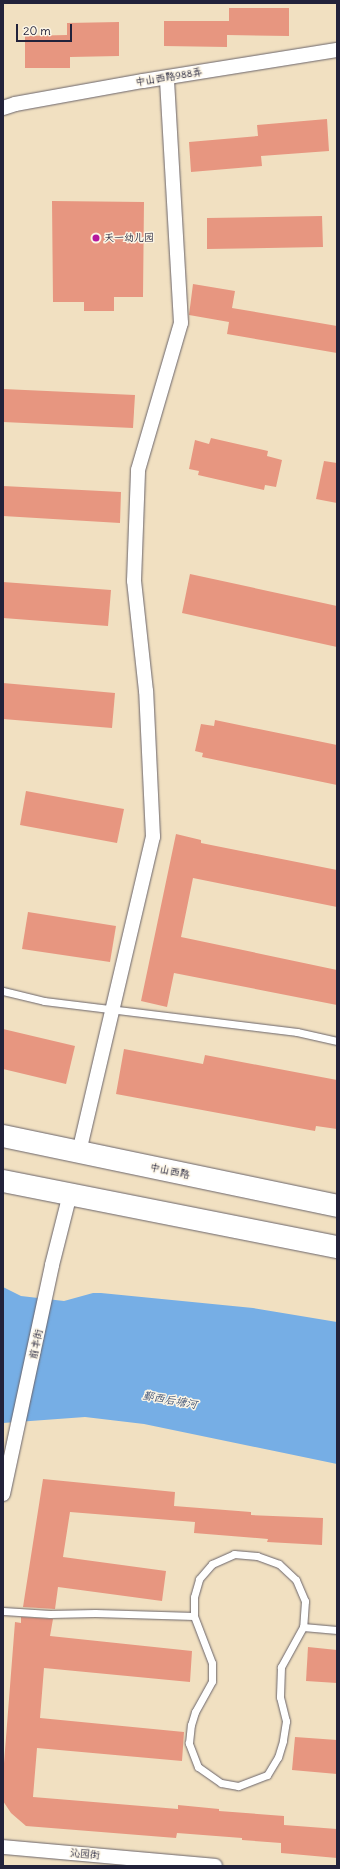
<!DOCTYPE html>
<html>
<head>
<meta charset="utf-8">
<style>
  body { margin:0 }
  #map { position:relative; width:340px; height:1869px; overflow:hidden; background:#f1e0c1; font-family:Delius,"LXGW WenKai TC",sans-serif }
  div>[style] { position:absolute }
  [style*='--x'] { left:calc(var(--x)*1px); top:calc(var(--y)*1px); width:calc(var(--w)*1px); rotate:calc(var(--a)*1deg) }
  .water>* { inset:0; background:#76aee5 }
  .building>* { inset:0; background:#e79680 }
  .roads { filter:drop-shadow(0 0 1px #6a646a) drop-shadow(0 0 1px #6a646a) }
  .lane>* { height:7px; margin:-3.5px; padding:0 3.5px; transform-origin:3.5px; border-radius:3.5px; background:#fff }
  .street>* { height:14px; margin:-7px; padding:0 7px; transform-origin:7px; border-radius:7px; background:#fff }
  .primary>* { height:22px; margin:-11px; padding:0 11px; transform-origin:11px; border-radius:11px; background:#fff }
  .dots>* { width:11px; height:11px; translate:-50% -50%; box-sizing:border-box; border:2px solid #fcf5e5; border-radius:50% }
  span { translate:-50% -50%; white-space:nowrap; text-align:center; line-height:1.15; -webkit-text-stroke:3px #fcf5e5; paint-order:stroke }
  .street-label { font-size:10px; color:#22223b }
  .poi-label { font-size:10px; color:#22223b }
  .left { translate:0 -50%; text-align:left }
  .water-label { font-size:11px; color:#3f5376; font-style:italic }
  .frame { position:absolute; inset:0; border:4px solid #22223b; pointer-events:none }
  .scale { position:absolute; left:16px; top:24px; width:56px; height:18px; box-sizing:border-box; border:2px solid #22223b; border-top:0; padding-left:5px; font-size:12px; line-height:14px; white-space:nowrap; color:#22223b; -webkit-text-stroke:3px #fcf5e5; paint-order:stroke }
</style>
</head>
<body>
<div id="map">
  <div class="water">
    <div style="clip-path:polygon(3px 1287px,21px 1296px,64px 1301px,93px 1293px,101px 1293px,253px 1308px,337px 1322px,337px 1464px,144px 1424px,85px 1417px,3px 1423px)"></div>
  </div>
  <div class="building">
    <div style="clip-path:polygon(229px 8px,289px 8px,289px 36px,227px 35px,227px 47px,164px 46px,164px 21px,229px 21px)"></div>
    <div style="clip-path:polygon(119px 22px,119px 56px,70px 57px,70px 68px,25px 68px,25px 36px,67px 35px,67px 23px)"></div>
    <div style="clip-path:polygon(327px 119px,329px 151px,261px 156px,262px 166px,191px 172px,189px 142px,258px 136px,257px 125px)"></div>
    <div style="clip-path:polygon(52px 201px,144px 202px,143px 297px,114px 297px,114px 311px,84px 311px,84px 302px,53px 302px)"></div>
    <div style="clip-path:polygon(322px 216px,323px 247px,207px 249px,207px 218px)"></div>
    <div style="clip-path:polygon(193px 284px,235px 291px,232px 308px,337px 326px,337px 353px,227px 334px,229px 322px,189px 315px)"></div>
    <div style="clip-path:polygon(3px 389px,135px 395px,133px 428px,3px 422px)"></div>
    <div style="clip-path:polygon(211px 438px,268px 451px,267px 456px,282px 460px,276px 487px,265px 485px,264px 490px,198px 475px,199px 471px,189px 469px,195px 440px,209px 444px)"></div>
    <div style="clip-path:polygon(324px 461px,337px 463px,337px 503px,316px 499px)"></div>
    <div style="clip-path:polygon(3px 486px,121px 492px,120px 523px,3px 516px)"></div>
    <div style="clip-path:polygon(190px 574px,337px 606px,337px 647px,182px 613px)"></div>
    <div style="clip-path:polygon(3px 582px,111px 590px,108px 626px,3px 618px)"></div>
    <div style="clip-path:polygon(3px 683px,115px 693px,112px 728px,3px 719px)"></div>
    <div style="clip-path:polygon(215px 720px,337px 745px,337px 785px,202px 757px,203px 753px,195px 751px,201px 724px,214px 726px)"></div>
    <div style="clip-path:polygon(26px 791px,124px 809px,117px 843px,20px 825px)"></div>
    <div style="clip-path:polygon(176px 834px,201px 840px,201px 843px,337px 870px,337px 907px,193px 878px,181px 937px,337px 970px,337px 1005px,174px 973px,167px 1007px,141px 1001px)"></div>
    <div style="clip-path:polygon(28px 912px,116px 926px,110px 962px,22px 949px)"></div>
    <div style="clip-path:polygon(3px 1029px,75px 1046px,66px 1084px,3px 1069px)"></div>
    <div style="clip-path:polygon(124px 1049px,203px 1064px,205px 1055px,337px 1080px,337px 1129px,316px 1126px,315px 1131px,116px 1094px)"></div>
    <div style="clip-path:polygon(43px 1479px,175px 1492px,174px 1506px,251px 1512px,251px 1515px,323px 1518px,322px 1545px,267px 1542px,268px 1539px,194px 1533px,195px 1522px,70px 1512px,63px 1557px,166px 1571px,162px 1601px,58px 1587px,55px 1609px,23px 1607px)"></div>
    <div style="clip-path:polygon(21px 1617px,53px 1619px,50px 1636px,192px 1651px,190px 1682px,44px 1668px,40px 1718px,184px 1732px,182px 1761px,37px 1748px,33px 1797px,178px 1809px,178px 1805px,219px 1809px,219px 1811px,284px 1816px,284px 1825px,337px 1829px,337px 1858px,281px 1853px,281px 1843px,242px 1840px,242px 1838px,177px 1833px,176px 1838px,26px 1826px,11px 1813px,3px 1801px,3px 1776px,15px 1622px,21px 1623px)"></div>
    <div style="clip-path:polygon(308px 1647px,337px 1650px,337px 1683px,306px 1681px)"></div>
    <div style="clip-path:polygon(295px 1737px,337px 1740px,337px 1774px,292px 1770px)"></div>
  </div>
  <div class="roads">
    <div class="lane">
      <div style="--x:3;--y:991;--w:42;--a:13.7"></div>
      <div style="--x:44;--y:1001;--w:255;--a:7"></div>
      <div style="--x:297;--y:1032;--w:41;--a:12.7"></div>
      <div style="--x:234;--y:1554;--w:23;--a:5"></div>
      <div style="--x:257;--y:1556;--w:23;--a:20"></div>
      <div style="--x:279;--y:1564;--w:23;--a:43"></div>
      <div style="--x:296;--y:1580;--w:23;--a:67"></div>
      <div style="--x:305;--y:1601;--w:26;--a:94"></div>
      <div style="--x:303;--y:1627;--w:46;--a:118.8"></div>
      <div style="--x:281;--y:1667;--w:30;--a:92"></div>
      <div style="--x:280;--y:1697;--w:25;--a:76"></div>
      <div style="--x:286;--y:1721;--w:20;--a:99"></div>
      <div style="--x:283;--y:1741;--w:17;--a:107"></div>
      <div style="--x:278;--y:1757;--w:21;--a:121"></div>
      <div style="--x:267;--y:1775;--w:31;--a:159"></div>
      <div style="--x:238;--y:1786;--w:17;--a:-170"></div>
      <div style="--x:221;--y:1783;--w:28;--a:-145"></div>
      <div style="--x:198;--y:1767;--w:26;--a:-111"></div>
      <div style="--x:189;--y:1743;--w:18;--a:-84"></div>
      <div style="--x:191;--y:1725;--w:14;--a:-73"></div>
      <div style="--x:195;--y:1712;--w:35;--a:-61"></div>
      <div style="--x:212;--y:1681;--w:18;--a:-90"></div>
      <div style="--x:212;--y:1663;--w:50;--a:-111"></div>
      <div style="--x:194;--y:1616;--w:19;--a:-90"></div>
      <div style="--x:194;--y:1597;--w:19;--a:-74"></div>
      <div style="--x:199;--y:1579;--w:20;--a:-49"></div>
      <div style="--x:212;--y:1564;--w:24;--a:-24"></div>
      <div style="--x:3;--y:1611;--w:47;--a:3.7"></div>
      <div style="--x:50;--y:1614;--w:45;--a:-1.3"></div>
      <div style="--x:95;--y:1613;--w:99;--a:1.7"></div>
      <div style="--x:303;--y:1627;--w:34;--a:5"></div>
    </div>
    <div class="street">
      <div style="--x:3;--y:108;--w:13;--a:-18"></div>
      <div style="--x:15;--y:104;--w:130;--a:-10.2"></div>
      <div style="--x:143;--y:81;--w:196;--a:-9.1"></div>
      <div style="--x:79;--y:1152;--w:324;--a:-76.8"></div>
      <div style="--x:153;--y:837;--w:146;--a:-92.7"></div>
      <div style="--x:146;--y:691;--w:111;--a:-96.2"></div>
      <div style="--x:134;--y:581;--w:111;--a:-87.9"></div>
      <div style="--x:138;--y:470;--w:153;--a:-73.7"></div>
      <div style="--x:181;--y:323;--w:246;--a:-93.3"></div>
      <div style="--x:3;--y:1494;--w:234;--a:-77.9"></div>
      <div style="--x:52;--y:1265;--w:73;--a:-75.8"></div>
      <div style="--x:3;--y:1847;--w:213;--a:5.1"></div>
    </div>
    <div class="primary">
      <div style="--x:3;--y:1136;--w:341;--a:11.8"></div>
      <div style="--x:3;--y:1181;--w:340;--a:11.2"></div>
    </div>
  </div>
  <div class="dots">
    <div style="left:96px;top:238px;background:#b5179e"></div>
  </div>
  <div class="street-label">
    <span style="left:169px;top:77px;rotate:-9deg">中山西路988弄</span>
    <span style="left:170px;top:1171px;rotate:12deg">中山西路</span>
    <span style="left:36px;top:1344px;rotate:-78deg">前丰街</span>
    <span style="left:85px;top:1854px;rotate:5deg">沁园街</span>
  </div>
  <div class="poi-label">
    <span class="left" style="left:104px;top:238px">天一幼儿园</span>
  </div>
  <div class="water-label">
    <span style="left:170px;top:1400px;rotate:10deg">鄞西后塘河</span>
  </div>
  <div class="frame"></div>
  <div class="scale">20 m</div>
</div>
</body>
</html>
